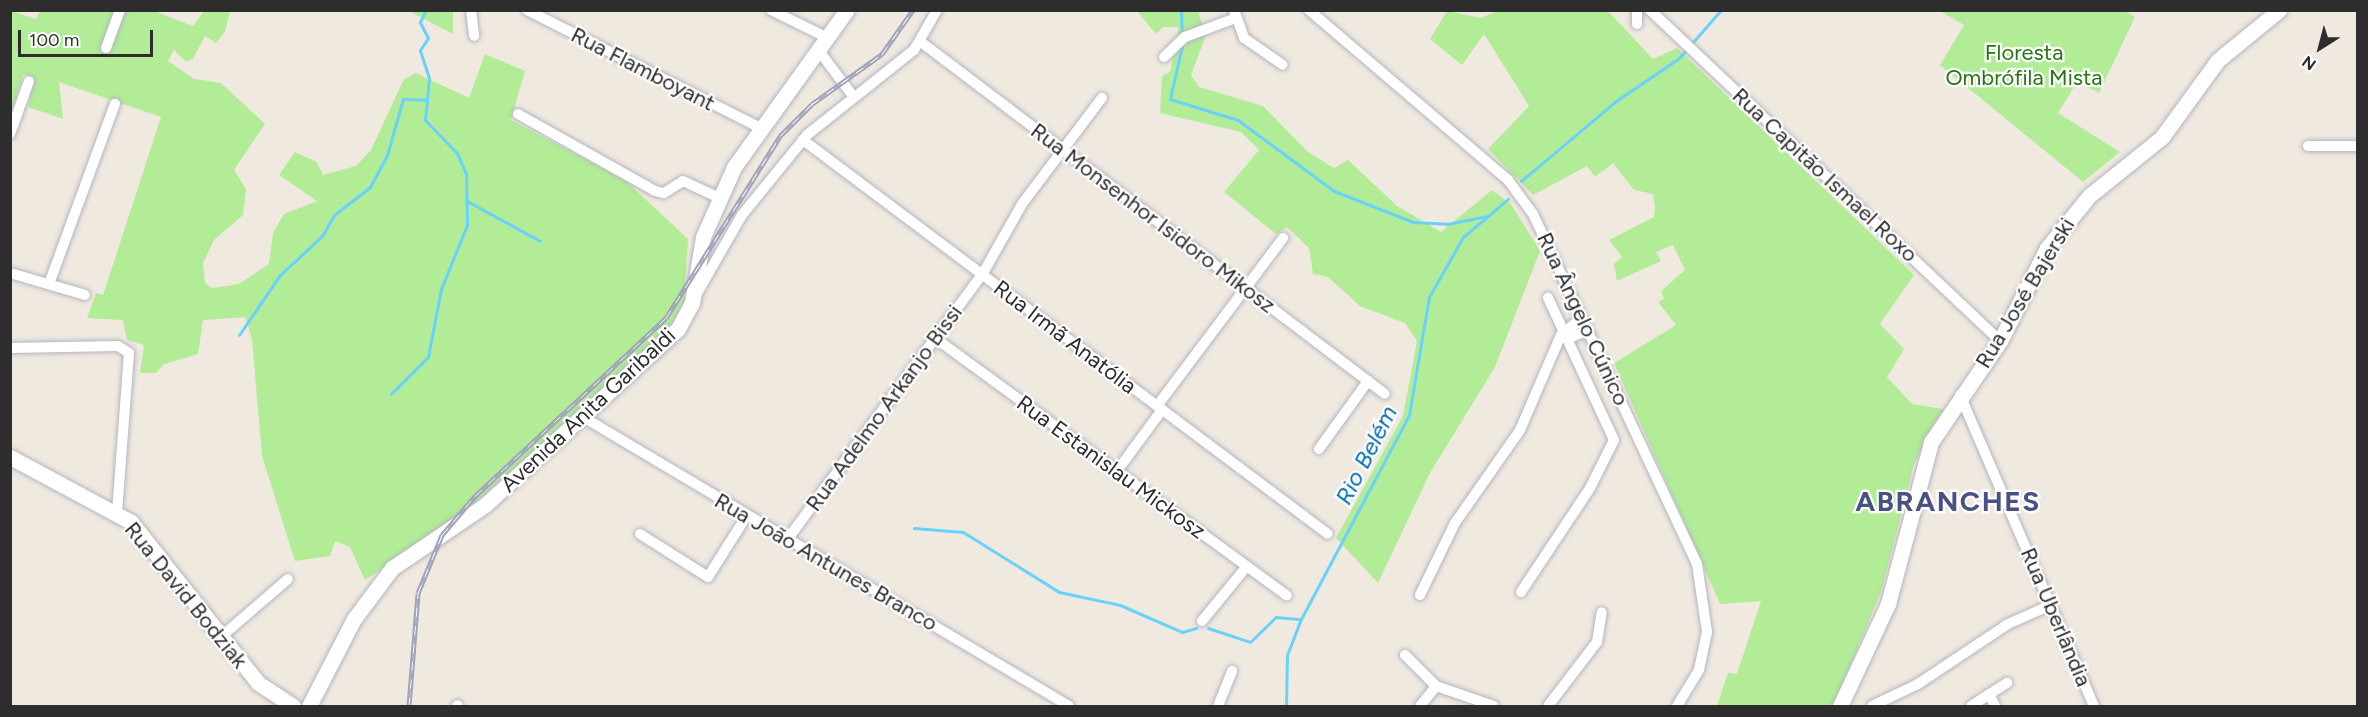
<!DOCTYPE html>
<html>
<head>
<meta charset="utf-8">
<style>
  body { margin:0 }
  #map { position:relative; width:2368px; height:717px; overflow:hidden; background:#f0e9df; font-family:Figtree,sans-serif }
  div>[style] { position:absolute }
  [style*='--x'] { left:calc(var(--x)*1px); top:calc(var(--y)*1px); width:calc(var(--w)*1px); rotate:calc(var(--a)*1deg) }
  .green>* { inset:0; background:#b2ec96 }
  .stream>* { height:3px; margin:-1.5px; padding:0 1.5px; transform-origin:1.5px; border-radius:1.5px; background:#68d2fc }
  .roads { filter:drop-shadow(0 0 2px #b3b5c2) drop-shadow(0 0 2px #b3b5c2) }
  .street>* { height:10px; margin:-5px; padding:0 5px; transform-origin:5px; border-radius:5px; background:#fff }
  .secondary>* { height:15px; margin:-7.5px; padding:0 7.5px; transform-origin:7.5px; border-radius:7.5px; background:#fff }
  .rail>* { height:5px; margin-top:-2.5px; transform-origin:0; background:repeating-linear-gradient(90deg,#fff 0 9px,#a0a3ba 0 18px); box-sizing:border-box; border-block:2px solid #a0a3ba }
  span { translate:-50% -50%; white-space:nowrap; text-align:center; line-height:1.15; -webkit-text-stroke:4.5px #fff; paint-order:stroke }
  .park-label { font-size:22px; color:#257513 }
  .street-label { font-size:22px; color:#2d2d2d }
  .water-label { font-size:24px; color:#006faf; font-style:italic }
  .district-label { font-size:28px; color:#485184; font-weight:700; letter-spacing:1.5px }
  .frame { position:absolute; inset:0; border:12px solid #2d2d2d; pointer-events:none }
  .north { position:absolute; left:2290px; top:18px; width:60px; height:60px; -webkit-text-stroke:4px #fff; paint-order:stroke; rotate:216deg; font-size:16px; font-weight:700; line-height:24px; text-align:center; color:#2d2d2d }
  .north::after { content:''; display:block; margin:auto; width:21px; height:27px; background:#2d2d2d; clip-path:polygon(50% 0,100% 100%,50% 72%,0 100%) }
  .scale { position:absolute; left:18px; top:30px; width:135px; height:27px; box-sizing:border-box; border:3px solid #2d2d2d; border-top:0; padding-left:8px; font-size:18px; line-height:21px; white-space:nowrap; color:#2d2d2d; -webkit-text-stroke:4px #fff; paint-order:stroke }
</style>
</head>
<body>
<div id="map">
  <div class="green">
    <div style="clip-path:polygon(2124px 10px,2135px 17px,2099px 93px,2077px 82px,2058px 113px,2120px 152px,2083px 182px,1940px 65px,1964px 25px,1940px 11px)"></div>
    <div style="clip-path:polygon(11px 11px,36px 19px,40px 11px,154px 11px,193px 26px,204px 11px,230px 11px,225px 32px,216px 43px,205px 36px,193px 59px,186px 62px,174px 50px,168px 61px,194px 79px,221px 83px,265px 124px,234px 170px,246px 189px,243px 215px,214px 240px,203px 263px,205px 283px,212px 288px,239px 284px,269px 264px,273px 233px,284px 214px,317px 201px,279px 175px,295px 152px,317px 162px,323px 175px,356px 166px,371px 150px,404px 79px,416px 73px,469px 98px,485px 54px,525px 71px,511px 120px,625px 180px,688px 239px,684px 302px,672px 324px,623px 372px,463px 514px,365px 580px,350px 547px,335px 541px,330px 556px,295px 561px,262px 456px,252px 339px,245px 317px,203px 320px,198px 354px,164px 364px,156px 373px,140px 373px,144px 345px,127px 340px,123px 320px,87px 318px,96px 293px,103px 295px,161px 117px,59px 82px,63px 119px,28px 107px,34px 79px,23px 74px,11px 114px)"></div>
    <div style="clip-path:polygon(409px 11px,453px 11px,453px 34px)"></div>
    <div style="clip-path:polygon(1137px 11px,1198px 11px,1206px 35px,1191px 75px,1199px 87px,1263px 106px,1308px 152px,1334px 168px,1348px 160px,1397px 206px,1441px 232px,1492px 190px,1511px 204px,1540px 251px,1495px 367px,1430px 473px,1378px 583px,1336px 538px,1403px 416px,1417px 341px,1405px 323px,1360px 306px,1328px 277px,1313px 274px,1309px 248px,1287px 227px,1276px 234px,1224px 192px,1259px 150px,1241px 132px,1160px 113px,1162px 76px,1170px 72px,1179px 27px,1163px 27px,1156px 34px)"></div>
    <div style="clip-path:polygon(1447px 11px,1481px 18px,1497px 11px,1608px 11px,1653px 59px,1677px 48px,1914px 275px,1880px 324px,1904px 349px,1887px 377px,1912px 404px,1943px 409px,1914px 464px,1881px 592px,1833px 706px,1717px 706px,1728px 673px,1737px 674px,1761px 601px,1720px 604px,1614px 363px,1676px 325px,1658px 302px,1664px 299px,1661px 291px,1685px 270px,1673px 245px,1656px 252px,1661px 261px,1617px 281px,1614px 264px,1622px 257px,1609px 240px,1654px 217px,1655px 206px,1653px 194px,1634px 190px,1613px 163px,1595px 177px,1587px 166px,1533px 195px,1488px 149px,1529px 106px,1484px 34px,1462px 65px,1430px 39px)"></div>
  </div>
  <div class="stream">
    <div style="--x:1181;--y:10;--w:23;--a:88"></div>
    <div style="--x:1182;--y:46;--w:54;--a:102.8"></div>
    <div style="--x:1170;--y:99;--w:71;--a:17.2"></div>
    <div style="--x:1238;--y:120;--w:119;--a:36.5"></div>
    <div style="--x:1334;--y:191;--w:85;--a:21.4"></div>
    <div style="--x:1413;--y:222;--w:34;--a:3"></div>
    <div style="--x:1447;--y:224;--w:41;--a:-11.3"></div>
    <div style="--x:1521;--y:181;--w:124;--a:-40.1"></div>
    <div style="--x:1616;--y:101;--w:76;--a:-34.3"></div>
    <div style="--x:1679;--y:58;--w:64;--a:-48.8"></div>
    <div style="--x:467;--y:201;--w:83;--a:28.7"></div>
    <div style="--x:239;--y:335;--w:73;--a:-55.7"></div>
    <div style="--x:280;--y:275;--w:57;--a:-42.9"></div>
    <div style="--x:322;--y:236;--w:24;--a:-60"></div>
    <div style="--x:334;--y:215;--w:46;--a:-37.9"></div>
    <div style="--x:370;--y:187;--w:36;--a:-62"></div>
    <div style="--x:387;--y:155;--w:58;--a:-74.1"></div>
    <div style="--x:403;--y:99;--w:24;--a:2"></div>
    <div style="--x:391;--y:394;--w:52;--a:-45"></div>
    <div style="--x:428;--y:357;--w:69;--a:-79.2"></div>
    <div style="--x:441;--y:289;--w:69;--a:-67.9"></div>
    <div style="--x:467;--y:225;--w:51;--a:-91.1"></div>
    <div style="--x:466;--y:174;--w:23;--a:-113"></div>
    <div style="--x:457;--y:153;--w:46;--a:-134.1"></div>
    <div style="--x:425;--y:120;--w:42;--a:-84.6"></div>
    <div style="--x:429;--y:78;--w:29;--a:-108"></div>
    <div style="--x:420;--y:50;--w:14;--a:-56"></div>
    <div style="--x:428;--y:38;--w:18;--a:-117"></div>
    <div style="--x:420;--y:22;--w:13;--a:-63"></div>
    <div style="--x:914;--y:528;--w:49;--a:4.7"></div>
    <div style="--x:963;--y:532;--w:113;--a:32"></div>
    <div style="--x:1059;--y:592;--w:62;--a:12"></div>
    <div style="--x:1120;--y:605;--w:68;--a:23.5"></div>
    <div style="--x:1182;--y:632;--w:15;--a:-16"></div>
    <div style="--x:1208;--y:628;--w:44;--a:18.4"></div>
    <div style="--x:1250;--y:642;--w:36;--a:-44"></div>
    <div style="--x:1276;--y:617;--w:25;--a:5"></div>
    <div style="--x:1286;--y:706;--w:51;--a:-88.9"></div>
    <div style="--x:1287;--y:655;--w:39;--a:-69"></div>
    <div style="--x:1301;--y:619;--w:231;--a:-62.1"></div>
    <div style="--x:1409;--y:415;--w:120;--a:-80.4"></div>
    <div style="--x:1429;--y:297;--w:69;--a:-60.5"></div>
    <div style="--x:1463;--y:237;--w:59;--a:-40.2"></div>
  </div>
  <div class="roads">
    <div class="street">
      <div style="--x:471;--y:10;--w:26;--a:83"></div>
      <div style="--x:527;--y:10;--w:260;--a:26.8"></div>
      <div style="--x:771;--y:10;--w:64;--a:26.2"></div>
      <div style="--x:1234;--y:10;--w:30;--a:70"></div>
      <div style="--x:1244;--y:38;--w:47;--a:34.7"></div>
      <div style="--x:1309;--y:10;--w:262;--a:40.5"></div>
      <div style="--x:1508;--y:180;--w:42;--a:53.7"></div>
      <div style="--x:1533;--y:214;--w:387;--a:64.9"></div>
      <div style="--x:1697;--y:564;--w:69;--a:81.6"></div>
      <div style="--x:1707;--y:632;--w:39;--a:102"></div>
      <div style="--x:1699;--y:670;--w:42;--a:121.4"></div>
      <div style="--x:1650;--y:10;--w:482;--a:43.4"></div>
      <div style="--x:1637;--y:24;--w:14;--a:-90"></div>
      <div style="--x:921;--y:42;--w:582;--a:37.18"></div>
      <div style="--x:106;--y:48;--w:40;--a:-69.8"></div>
      <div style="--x:819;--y:51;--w:56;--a:52.9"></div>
      <div style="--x:1164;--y:57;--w:29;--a:-44"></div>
      <div style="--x:1185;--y:37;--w:51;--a:-20.6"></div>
      <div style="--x:518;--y:114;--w:157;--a:29.3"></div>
      <div style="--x:655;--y:191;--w:9;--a:13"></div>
      <div style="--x:664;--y:193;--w:22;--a:-32"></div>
      <div style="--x:683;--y:181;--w:40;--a:25"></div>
      <div style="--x:10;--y:134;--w:56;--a:-70.3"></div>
      <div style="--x:803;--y:140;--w:656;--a:36.89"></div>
      <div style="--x:2308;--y:146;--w:50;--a:0"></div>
      <div style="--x:10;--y:273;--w:78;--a:16.3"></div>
      <div style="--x:49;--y:284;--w:192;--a:-69.9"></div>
      <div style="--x:696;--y:295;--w:92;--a:-60.1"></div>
      <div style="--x:742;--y:215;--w:103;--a:-50.9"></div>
      <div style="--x:807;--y:135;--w:137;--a:-38.5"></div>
      <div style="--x:914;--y:50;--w:46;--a:-60.1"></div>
      <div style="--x:1561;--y:335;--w:11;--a:10"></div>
      <div style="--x:1572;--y:337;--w:17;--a:-24"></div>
      <div style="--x:935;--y:338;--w:436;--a:36.2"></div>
      <div style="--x:10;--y:348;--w:108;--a:-1.1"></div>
      <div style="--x:118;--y:346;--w:13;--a:32"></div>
      <div style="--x:129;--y:353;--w:159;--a:94.3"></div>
      <div style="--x:1960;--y:395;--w:339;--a:66.7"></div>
      <div style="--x:1157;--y:406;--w:210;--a:-53.1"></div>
      <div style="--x:583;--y:417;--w:565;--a:30.74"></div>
      <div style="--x:1319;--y:449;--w:84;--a:-54.2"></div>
      <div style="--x:1117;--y:471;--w:76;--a:-53.6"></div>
      <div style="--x:640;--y:534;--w:80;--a:32.3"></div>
      <div style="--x:708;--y:577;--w:71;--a:-57.7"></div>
      <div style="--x:787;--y:540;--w:329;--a:-53.7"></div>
      <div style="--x:982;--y:275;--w:81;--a:-60.6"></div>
      <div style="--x:1022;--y:204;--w:133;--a:-53"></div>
      <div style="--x:1521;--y:592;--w:125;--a:-56.4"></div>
      <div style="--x:1590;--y:488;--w:54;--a:-63.4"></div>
      <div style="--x:1614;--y:440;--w:157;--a:-114.9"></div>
      <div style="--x:1420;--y:595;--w:80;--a:-64.1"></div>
      <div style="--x:1455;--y:523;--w:113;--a:-55"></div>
      <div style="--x:1520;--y:430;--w:103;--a:-66.7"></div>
      <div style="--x:1561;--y:335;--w:27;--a:-39"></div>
      <div style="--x:1202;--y:621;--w:71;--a:-50.7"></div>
      <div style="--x:222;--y:636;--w:87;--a:-40.8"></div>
      <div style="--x:1405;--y:655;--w:44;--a:45"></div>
      <div style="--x:1436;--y:686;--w:61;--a:19"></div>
      <div style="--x:1989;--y:694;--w:13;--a:63"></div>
      <div style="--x:457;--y:706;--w:1;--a:-45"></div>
      <div style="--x:1218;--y:706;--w:38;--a:-68"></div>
      <div style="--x:1420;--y:706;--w:26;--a:-51"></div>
      <div style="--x:1548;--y:706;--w:81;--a:-52.6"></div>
      <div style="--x:1597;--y:642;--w:30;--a:-81"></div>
      <div style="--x:1872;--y:706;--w:51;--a:-25.6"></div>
      <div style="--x:1918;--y:684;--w:108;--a:-33.7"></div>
      <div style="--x:2008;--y:624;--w:47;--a:-23.8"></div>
      <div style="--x:1971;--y:706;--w:43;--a:-32.6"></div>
    </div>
    <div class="secondary">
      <div style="--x:10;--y:457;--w:137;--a:28.2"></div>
      <div style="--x:131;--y:522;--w:205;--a:51.7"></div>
      <div style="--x:258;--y:683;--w:42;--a:33.3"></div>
      <div style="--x:309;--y:706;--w:98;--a:-62.7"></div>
      <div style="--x:354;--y:619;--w:64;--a:-53.3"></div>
      <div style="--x:392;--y:568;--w:112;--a:-34.1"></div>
      <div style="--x:485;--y:505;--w:261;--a:-42.4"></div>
      <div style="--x:678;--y:329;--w:30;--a:-62"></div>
      <div style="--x:692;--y:303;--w:67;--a:-80.5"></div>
      <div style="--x:703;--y:237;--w:77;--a:-66.1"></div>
      <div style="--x:734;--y:167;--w:193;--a:-54.3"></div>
      <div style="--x:1840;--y:706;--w:113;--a:-64.8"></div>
      <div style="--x:1888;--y:604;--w:168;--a:-75.1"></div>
      <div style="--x:1931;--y:442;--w:122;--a:-55.7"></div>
      <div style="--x:2000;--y:341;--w:104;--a:-63.2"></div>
      <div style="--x:2047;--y:248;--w:67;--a:-51.1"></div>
      <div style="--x:2089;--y:196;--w:94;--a:-38.9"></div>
      <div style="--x:2162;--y:137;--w:95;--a:-54"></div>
      <div style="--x:2218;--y:60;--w:79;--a:-39.3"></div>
    </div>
  </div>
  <div class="rail">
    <div style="--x:409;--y:706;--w:113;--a:-85.4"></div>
    <div style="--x:418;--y:593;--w:63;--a:-67.5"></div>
    <div style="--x:442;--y:535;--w:51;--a:-49.8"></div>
    <div style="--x:475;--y:496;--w:261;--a:-43"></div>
    <div style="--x:666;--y:318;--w:215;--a:-57.9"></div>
    <div style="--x:780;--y:136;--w:45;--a:-45"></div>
    <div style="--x:812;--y:104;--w:86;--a:-35.5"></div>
    <div style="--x:882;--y:54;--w:54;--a:-54.8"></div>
  </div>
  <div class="park-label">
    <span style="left:2024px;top:65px">Floresta<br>Ombrófila Mista</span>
  </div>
  <div class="street-label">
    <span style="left:643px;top:69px;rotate:27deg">Rua Flamboyant</span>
    <span style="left:1825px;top:175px;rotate:43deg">Rua Capitão Ismael Roxo</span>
    <span style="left:1153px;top:218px;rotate:37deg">Rua Monsenhor Isidoro Mikosz</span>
    <span style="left:2025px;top:293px;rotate:-59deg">Rua José Bajerski</span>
    <span style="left:1583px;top:319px;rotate:65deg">Rua Ângelo Cúnico</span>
    <span style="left:1065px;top:337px;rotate:37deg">Rua Irmã Anatólia</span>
    <span style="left:884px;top:408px;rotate:-54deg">Rua Adelmo Arkanjo Bissi</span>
    <span style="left:588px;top:410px;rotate:-43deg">Avenida Anita Garibaldi</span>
    <span style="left:1111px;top:467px;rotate:36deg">Rua Estanislau Mickosz</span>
    <span style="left:826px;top:562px;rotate:30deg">Rua João Antunes Branco</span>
    <span style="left:186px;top:595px;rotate:51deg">Rua David Bodziak</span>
    <span style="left:2056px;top:617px;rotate:67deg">Rua Uberlândia</span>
  </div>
  <div class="water-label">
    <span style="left:1366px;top:455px;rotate:-63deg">Rio Belém</span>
  </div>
  <div class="district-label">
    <span style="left:1948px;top:501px">ABRANCHES</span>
  </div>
  <div class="frame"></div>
  <div class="north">N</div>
  <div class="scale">100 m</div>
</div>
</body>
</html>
